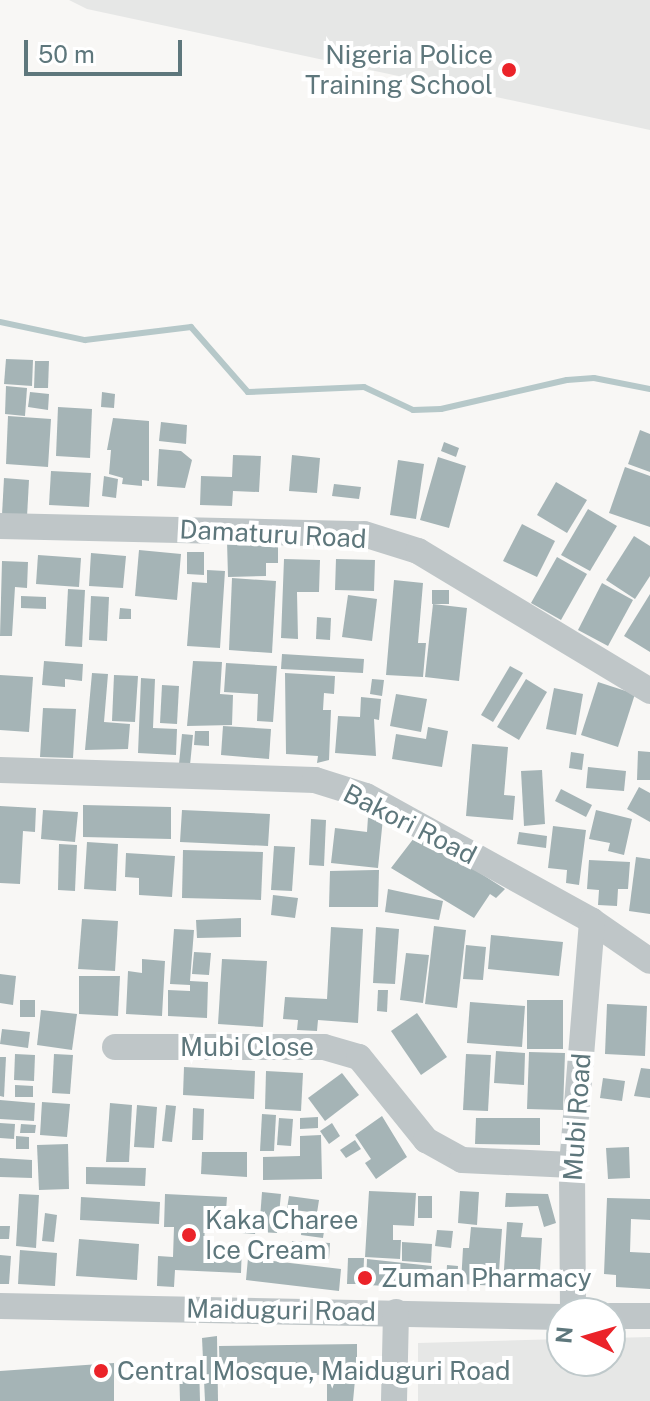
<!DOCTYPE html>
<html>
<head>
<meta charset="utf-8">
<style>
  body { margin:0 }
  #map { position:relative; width:650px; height:1401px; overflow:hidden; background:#f8f7f5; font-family:"Public Sans",sans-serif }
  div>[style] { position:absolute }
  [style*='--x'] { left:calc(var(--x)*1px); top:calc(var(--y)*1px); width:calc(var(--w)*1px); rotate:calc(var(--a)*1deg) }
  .built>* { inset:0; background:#e6e7e6 }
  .stream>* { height:6px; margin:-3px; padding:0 3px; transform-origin:3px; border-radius:3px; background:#b6c8c9 }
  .building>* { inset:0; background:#a5b4b6 }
  .minor>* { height:26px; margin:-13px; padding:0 13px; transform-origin:13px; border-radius:13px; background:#bfc6c8 }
  .dots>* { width:22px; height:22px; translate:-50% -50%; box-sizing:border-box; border:4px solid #fff; border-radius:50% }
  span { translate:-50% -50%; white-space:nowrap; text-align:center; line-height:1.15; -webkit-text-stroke:8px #fff; paint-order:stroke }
  .poi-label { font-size:26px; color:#5e777c }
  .right { translate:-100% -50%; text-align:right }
  .left { translate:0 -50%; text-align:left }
  .street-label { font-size:26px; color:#5e777c }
  .north { position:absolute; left:546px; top:1297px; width:80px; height:80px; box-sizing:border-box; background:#fff; border:2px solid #bfc9cb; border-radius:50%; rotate:275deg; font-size:22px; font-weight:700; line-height:32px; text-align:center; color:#5e777c }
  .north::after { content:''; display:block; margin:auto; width:28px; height:36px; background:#eb2329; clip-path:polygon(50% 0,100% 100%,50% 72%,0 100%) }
  .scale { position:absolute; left:24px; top:40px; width:158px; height:36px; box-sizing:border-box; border:4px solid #5e777c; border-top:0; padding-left:10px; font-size:24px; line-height:28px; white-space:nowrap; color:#5e777c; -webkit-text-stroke:6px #fff; paint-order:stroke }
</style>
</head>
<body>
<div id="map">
  <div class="built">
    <div style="clip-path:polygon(69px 0,650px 0,650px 130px,87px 9px)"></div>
    <div style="clip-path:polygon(650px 1337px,650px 1401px,418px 1401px,418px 1343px,562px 1339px,562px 1361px,610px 1361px,610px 1338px)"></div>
  </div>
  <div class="stream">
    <div style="--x:0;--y:322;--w:87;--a:12"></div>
    <div style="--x:85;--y:340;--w:107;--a:-7"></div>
    <div style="--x:191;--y:327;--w:86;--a:48.8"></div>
    <div style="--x:248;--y:392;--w:116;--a:-2.5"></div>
    <div style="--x:364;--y:387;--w:54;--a:25.1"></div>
    <div style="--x:413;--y:410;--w:28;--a:-2"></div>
    <div style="--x:441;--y:409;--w:129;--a:-13"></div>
    <div style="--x:567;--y:380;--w:27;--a:-4"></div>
    <div style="--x:594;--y:378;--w:57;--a:11.1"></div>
  </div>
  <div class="building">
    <div style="clip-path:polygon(6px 359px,33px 360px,32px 386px,4px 384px)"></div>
    <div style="clip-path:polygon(35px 361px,49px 361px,48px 388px,34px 388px)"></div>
    <div style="clip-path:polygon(6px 386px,27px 388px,25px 416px,5px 414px)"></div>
    <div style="clip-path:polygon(30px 392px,49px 394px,48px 410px,28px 407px)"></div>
    <div style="clip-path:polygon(102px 392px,115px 394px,114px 408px,101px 407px)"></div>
    <div style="clip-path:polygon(58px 407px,92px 409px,90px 458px,56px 456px)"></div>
    <div style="clip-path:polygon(8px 416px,51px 419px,48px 467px,6px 464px)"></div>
    <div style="clip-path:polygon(113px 418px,149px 421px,149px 481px,142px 480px,142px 486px,122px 484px,123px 478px,109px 474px,111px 450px,107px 450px)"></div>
    <div style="clip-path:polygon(161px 422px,187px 425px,186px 444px,159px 441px)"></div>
    <div style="clip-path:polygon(640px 430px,650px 434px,650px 472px,628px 464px)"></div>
    <div style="clip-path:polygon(444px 442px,459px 448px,456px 457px,441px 451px)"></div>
    <div style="clip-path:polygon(159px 449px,181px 451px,192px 460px,185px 488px,157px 486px)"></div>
    <div style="clip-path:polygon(233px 455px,261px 456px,259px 492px,233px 491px,232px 506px,200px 505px,201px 476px,232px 477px)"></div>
    <div style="clip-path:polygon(292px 455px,320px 458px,317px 493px,289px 491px)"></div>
    <div style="clip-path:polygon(438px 457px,466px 466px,449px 528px,420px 520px)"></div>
    <div style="clip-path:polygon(398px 460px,424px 464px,416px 519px,390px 515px)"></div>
    <div style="clip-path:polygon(625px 467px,650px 476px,650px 527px,609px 513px)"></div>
    <div style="clip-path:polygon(51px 471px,91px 473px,89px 507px,49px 505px)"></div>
    <div style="clip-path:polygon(104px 476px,118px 479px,116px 498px,102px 496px)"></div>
    <div style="clip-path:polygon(4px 478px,29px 480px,27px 517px,2px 515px)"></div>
    <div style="clip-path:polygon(556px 482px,587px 500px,567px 533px,537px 515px)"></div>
    <div style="clip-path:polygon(334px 484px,361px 487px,359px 499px,332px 496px)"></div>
    <div style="clip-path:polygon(588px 509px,617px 526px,590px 571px,561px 555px)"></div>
    <div style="clip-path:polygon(522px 524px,555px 541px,537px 577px,503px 561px)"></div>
    <div style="clip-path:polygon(634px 536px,650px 546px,650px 576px,635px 599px,606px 580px)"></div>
    <div style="clip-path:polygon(227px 541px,278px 542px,278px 563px,266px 563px,266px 576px,228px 577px)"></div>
    <div style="clip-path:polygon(139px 550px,181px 554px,177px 600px,135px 596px)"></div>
    <div style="clip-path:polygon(187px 552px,204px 552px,204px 575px,187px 574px)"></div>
    <div style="clip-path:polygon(91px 553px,126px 556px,123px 588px,89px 586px)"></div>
    <div style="clip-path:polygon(38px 555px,81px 558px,79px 587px,36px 584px)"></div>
    <div style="clip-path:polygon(557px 557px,587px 574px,561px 620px,531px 603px)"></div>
    <div style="clip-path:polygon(284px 559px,320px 560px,319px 592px,297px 592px,298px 639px,281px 638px)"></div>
    <div style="clip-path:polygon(336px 559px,375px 560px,374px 591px,335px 590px)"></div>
    <div style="clip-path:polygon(2px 561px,28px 562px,27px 588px,15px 587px,12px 636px,0 636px)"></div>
    <div style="clip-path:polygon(207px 570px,225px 571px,220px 648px,187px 646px,192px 582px,207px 583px)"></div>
    <div style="clip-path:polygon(232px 578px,276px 581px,272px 653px,229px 650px)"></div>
    <div style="clip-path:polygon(394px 580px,423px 583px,418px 643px,426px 643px,423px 677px,386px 675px)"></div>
    <div style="clip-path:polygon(602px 583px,633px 600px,608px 646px,578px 630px)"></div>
    <div style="clip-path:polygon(68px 589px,85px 590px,82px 647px,65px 646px)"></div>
    <div style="clip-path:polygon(432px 590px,449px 590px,449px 604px,432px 604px)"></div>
    <div style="clip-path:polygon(650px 594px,650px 652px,624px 636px)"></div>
    <div style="clip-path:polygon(348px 595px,377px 599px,372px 641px,342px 637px)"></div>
    <div style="clip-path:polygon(21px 596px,46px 597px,46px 609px,21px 608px)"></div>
    <div style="clip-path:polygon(91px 596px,109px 597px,107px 641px,89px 640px)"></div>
    <div style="clip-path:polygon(433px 604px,467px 608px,459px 681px,425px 677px)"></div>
    <div style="clip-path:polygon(120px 608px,131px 609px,131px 619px,119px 619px)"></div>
    <div style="clip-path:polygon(317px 617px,331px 618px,330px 640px,316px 639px)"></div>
    <div style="clip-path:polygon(282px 654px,364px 659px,363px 673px,281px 669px)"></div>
    <div style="clip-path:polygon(44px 661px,83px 664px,82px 681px,65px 679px,65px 687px,42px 685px)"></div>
    <div style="clip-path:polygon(193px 661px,222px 662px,220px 694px,233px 695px,232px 725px,187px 726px)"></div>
    <div style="clip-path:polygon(226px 663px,277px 666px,273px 722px,257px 721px,258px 694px,224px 692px)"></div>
    <div style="clip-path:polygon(510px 666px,523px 673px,493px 722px,481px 715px)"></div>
    <div style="clip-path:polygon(92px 673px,108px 674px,104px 722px,130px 724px,128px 749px,85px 750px)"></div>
    <div style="clip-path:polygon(285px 673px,335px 676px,334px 694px,324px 693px,323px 710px,331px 710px,329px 760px,317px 763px,318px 756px,286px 754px)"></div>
    <div style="clip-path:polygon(0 675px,33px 677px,29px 732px,0 730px)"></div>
    <div style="clip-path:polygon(114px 675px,138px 676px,135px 722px,112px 721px)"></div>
    <div style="clip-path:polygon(141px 678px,155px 679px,153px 728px,177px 729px,176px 755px,138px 753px)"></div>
    <div style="clip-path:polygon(372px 679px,384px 680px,382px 696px,370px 694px)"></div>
    <div style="clip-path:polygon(526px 679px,547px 692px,519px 740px,497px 727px)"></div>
    <div style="clip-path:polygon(598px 682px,635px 694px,618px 747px,581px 735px)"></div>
    <div style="clip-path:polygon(162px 685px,179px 686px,177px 724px,160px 723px)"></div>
    <div style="clip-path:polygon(554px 688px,583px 694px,576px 735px,546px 729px)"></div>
    <div style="clip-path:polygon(396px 694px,427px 699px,421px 732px,390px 726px)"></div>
    <div style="clip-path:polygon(361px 697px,381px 699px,379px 720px,374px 719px,376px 756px,335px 753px,338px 716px,360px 717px)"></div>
    <div style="clip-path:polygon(43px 708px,76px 709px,73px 758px,40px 757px)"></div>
    <div style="clip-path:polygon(223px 726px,271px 729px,269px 759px,221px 755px)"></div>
    <div style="clip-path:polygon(428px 727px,448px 731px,442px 767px,392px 759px,396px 734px,426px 739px)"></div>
    <div style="clip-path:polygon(195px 731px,209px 731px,209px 746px,194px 745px)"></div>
    <div style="clip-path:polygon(182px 734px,193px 735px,190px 765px,179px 764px)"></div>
    <div style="clip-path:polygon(472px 744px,508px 747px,504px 795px,515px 796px,513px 820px,466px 816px)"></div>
    <div style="clip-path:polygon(638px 751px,650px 752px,650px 780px,637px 780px)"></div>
    <div style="clip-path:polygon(571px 752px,584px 754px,582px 770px,569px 768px)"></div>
    <div style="clip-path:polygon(588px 767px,626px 771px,624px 791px,586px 788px)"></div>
    <div style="clip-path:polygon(542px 770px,545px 824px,524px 826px,521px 771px)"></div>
    <div style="clip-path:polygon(639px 787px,650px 793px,650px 822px,627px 809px)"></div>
    <div style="clip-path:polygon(561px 789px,592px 805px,586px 817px,555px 801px)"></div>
    <div style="clip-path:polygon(83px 805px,171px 807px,171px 839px,83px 837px)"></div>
    <div style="clip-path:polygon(0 806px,36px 808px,35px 832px,23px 831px,20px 884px,0 883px)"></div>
    <div style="clip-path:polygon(43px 810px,78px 812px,75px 842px,41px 839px)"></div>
    <div style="clip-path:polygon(182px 810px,270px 814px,268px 846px,180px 842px)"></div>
    <div style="clip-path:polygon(596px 810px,632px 819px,624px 855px,608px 851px,610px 843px,589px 839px)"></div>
    <div style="clip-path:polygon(368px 817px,383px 818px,378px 868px,331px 863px,335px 828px,367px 832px)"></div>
    <div style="clip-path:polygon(311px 819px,326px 820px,324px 866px,309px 865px)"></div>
    <div style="clip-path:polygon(553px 826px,586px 830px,579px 885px,566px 883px,567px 870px,548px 868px)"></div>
    <div style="clip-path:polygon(519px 832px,547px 836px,546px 848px,517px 844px)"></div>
    <div style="clip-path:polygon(414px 838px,428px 840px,505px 889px,496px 898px,490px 894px,474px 918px,391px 868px)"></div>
    <div style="clip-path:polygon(87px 842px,118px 844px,116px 891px,84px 889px)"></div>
    <div style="clip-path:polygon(59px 844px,77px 845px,75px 891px,58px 890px)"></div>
    <div style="clip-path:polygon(274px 846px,295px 847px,292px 891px,271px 890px)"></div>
    <div style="clip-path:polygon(183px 850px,263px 852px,261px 900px,182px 898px)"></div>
    <div style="clip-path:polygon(126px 853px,175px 856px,172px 897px,139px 895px,139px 878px,125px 877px)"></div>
    <div style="clip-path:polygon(636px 857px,650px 859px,650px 914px,629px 911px)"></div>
    <div style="clip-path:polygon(589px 860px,630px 862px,628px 889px,618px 889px,617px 906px,598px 905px,599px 890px,587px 889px)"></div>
    <div style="clip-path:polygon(375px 870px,379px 870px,378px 907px,329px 907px,330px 871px)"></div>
    <div style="clip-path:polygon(388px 889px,443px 901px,439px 920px,385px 912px)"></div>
    <div style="clip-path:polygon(273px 895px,298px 898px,295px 918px,271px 915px)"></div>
    <div style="clip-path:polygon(241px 918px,241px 937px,197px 938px,196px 920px)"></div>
    <div style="clip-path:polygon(82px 919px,118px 921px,115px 971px,78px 969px)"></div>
    <div style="clip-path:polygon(434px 926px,466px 930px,457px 1008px,425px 1004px)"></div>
    <div style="clip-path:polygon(331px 927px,363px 929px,358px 1023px,318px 1020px,317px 1031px,297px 1030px,298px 1020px,283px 1019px,285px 997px,327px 999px)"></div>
    <div style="clip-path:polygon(376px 927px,399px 929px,395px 984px,373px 983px)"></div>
    <div style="clip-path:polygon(174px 929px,194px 930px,190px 981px,208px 982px,207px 1018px,168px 1016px,168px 990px,190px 991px,190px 985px,170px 984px)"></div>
    <div style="clip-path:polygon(491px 935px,563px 942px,559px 976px,488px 969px)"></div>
    <div style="clip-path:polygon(466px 945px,486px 947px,483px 980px,463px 979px)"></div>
    <div style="clip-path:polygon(194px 952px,211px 953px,209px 975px,192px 974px)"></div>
    <div style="clip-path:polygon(406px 953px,429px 955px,423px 1003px,400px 1000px)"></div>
    <div style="clip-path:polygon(142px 959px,165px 961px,162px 1016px,126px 1014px,128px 971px,142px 973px)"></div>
    <div style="clip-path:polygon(222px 959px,267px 961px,263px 1027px,218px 1024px)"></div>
    <div style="clip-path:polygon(0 974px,16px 976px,13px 1005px,0 1003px)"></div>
    <div style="clip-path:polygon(79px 976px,120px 976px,118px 1016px,79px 1014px)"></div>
    <div style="clip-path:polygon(378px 990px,388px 990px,387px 1012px,377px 1011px)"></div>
    <div style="clip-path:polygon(20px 1000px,35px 1000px,35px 1017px,20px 1017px)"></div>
    <div style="clip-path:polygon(527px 1000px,563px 1000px,563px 1049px,527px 1049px)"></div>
    <div style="clip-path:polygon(470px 1002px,525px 1006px,522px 1047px,467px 1043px)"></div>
    <div style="clip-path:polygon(607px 1004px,647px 1006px,645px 1056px,605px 1054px)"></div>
    <div style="clip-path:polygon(41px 1010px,77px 1014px,72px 1050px,37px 1045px)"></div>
    <div style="clip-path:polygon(417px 1013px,447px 1057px,421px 1075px,391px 1031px)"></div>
    <div style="clip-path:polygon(2px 1029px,30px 1032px,28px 1048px,0 1044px)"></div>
    <div style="clip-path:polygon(496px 1051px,525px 1053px,524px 1085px,494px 1083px)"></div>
    <div style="clip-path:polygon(529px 1052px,565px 1053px,563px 1110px,527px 1109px)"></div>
    <div style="clip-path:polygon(15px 1054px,35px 1055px,34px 1081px,14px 1080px)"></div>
    <div style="clip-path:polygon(54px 1054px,73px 1055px,70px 1094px,52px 1093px)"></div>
    <div style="clip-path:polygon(466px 1054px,491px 1055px,488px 1111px,463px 1110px)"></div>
    <div style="clip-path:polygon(0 1057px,6px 1057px,4px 1097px,0 1096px)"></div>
    <div style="clip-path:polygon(184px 1067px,255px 1071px,254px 1099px,183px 1095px)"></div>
    <div style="clip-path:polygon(641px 1068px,650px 1069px,650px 1098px,634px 1096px)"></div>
    <div style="clip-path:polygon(266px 1071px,303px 1073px,301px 1111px,265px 1109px)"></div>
    <div style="clip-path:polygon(342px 1073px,359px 1095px,325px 1121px,308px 1098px)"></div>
    <div style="clip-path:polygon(603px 1078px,625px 1081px,622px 1101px,600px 1098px)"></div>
    <div style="clip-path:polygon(15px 1085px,33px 1086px,33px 1097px,15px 1097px)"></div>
    <div style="clip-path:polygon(0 1100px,35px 1103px,34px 1121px,0 1119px)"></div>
    <div style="clip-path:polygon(42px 1102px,70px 1104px,67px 1137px,40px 1135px)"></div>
    <div style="clip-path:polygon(110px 1103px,132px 1105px,129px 1162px,106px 1162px)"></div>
    <div style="clip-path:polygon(137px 1105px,157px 1107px,154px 1148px,134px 1147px)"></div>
    <div style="clip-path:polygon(166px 1105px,176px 1106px,172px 1142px,162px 1141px)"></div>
    <div style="clip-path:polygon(193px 1108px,204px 1109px,203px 1140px,192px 1140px)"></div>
    <div style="clip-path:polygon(262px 1114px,276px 1115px,274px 1151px,260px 1151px)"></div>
    <div style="clip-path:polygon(382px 1116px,407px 1157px,376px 1179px,365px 1163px,371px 1159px,355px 1135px)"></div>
    <div style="clip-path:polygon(318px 1117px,318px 1128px,300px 1129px,300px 1118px)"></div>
    <div style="clip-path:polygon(279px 1118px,293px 1119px,291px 1146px,277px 1145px)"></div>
    <div style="clip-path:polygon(476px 1118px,540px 1118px,540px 1145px,475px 1144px)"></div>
    <div style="clip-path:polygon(0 1123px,15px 1124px,14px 1139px,0 1138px)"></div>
    <div style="clip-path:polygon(332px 1123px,340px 1136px,329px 1144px,320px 1131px)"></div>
    <div style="clip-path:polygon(21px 1124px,36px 1125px,35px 1133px,20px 1133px)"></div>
    <div style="clip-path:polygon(321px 1135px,322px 1179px,263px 1180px,263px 1157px,300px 1156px,300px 1136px)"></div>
    <div style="clip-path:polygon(16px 1136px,29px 1137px,29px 1149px,16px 1149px)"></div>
    <div style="clip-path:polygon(355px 1140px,361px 1149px,346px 1158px,340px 1150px)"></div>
    <div style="clip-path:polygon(68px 1144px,69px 1189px,39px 1190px,37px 1145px)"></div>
    <div style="clip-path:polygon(629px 1147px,630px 1178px,608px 1179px,606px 1148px)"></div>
    <div style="clip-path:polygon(202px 1152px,247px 1152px,247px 1177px,201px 1174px)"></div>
    <div style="clip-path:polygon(0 1158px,32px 1160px,32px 1178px,0 1177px)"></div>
    <div style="clip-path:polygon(86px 1167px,146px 1168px,145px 1186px,86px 1184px)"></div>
    <div style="clip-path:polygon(369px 1191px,416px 1193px,414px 1226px,393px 1225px,393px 1240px,401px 1240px,400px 1259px,365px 1257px)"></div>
    <div style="clip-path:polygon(460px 1191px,479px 1192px,477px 1225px,458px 1223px)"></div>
    <div style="clip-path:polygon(262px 1192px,281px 1194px,277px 1233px,259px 1232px)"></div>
    <div style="clip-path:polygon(506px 1193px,548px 1194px,556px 1223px,544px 1227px,538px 1206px,505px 1207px)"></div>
    <div style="clip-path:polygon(19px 1194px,39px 1195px,36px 1248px,16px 1246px)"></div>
    <div style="clip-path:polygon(165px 1194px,227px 1197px,226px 1211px,206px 1210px,204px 1243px,242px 1245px,241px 1273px,175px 1270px,174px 1287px,157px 1286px,158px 1256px,173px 1257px,174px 1227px,164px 1227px)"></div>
    <div style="clip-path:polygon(289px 1196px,319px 1200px,317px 1213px,287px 1209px)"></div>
    <div style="clip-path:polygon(418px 1196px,432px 1196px,432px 1218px,418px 1218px)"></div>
    <div style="clip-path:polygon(81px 1197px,160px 1202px,159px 1224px,80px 1220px)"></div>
    <div style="clip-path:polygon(607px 1198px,650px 1199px,650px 1220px,631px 1219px,630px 1252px,650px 1253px,650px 1289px,616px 1287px,616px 1275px,604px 1274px)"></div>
    <div style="clip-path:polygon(45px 1213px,57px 1215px,54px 1242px,42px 1241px)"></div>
    <div style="clip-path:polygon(217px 1214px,257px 1218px,255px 1234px,216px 1231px)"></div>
    <div style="clip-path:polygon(303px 1215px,326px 1218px,323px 1238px,301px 1235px)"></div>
    <div style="clip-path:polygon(507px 1222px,523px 1223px,521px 1237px,542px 1238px,539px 1287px,503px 1285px)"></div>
    <div style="clip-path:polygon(0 1226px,10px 1226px,9px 1239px,0 1239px)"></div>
    <div style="clip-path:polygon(471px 1227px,502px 1229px,498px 1286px,461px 1284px,463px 1248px,469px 1248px)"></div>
    <div style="clip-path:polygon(437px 1230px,453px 1231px,451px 1248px,435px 1246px)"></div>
    <div style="clip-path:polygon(79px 1239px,139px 1244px,137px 1280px,76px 1276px)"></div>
    <div style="clip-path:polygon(292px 1241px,330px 1243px,329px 1259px,291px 1257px)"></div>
    <div style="clip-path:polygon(402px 1242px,432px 1244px,431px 1263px,402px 1261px)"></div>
    <div style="clip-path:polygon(20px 1250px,57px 1253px,55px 1286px,18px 1284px)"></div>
    <div style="clip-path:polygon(0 1255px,11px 1256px,9px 1284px,0 1284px)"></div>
    <div style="clip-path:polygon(248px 1258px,341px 1269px,339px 1291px,246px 1280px)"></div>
    <div style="clip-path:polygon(348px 1258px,364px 1258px,363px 1284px,347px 1284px)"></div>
    <div style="clip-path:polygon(367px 1259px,432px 1266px,431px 1288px,366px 1285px)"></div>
    <div style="clip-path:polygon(447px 1265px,458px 1266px,457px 1287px,446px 1286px)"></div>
    <div style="clip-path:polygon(217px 1336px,218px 1401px,205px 1401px,202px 1338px)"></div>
    <div style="clip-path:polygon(357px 1344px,357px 1374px,220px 1377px,219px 1346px)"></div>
    <div style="clip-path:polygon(114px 1363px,114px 1401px,0 1401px,0 1371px)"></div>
    <div style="clip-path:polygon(179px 1363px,199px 1363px,200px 1401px,180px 1401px)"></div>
    <div style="clip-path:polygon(327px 1380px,355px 1380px,353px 1401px,327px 1401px)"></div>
  </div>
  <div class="minor">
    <div style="--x:0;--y:526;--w:364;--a:1.3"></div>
    <div style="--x:364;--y:534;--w:57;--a:17.5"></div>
    <div style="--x:418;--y:551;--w:271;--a:31.1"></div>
    <div style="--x:0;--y:770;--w:315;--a:1.8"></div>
    <div style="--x:315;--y:780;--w:53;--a:17.4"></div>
    <div style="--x:366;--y:796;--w:258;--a:28.9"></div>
    <div style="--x:592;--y:921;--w:70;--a:34.6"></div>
    <div style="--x:115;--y:1047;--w:209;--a:0"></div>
    <div style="--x:324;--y:1047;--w:36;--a:16"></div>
    <div style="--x:359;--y:1057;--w:107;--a:51.1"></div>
    <div style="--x:426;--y:1140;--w:41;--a:29.1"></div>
    <div style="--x:462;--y:1160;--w:110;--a:2.6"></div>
    <div style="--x:0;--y:1306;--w:562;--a:1.12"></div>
    <div style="--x:573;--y:1313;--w:148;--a:-90.4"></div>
    <div style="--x:572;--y:1165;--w:245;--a:-85.3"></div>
    <div style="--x:610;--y:1316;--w:40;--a:0"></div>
    <div style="--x:394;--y:1401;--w:89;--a:-88.7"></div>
  </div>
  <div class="dots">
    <div style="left:509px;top:70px;background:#eb2329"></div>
    <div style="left:189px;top:1235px;background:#eb2329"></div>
    <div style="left:365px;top:1278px;background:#eb2329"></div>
    <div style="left:101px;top:1371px;background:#eb2329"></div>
  </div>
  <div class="poi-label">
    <span class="right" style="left:493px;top:70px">Nigeria Police<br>Training School</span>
    <span class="left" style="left:205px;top:1235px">Kaka Charee<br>Ice Cream</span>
    <span class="left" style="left:381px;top:1278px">Zuman Pharmacy</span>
    <span class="left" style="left:117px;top:1371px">Central Mosque, Maiduguri Road</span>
  </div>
  <div class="street-label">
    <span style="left:273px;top:534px;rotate:3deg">Damaturu Road</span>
    <span style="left:410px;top:824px;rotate:27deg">Bakori Road</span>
    <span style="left:247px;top:1047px">Mubi Close</span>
    <span style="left:577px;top:1117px;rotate:-86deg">Mubi Road</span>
    <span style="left:281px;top:1310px;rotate:1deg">Maiduguri Road</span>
  </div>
  <div class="north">N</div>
  <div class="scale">50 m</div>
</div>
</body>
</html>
